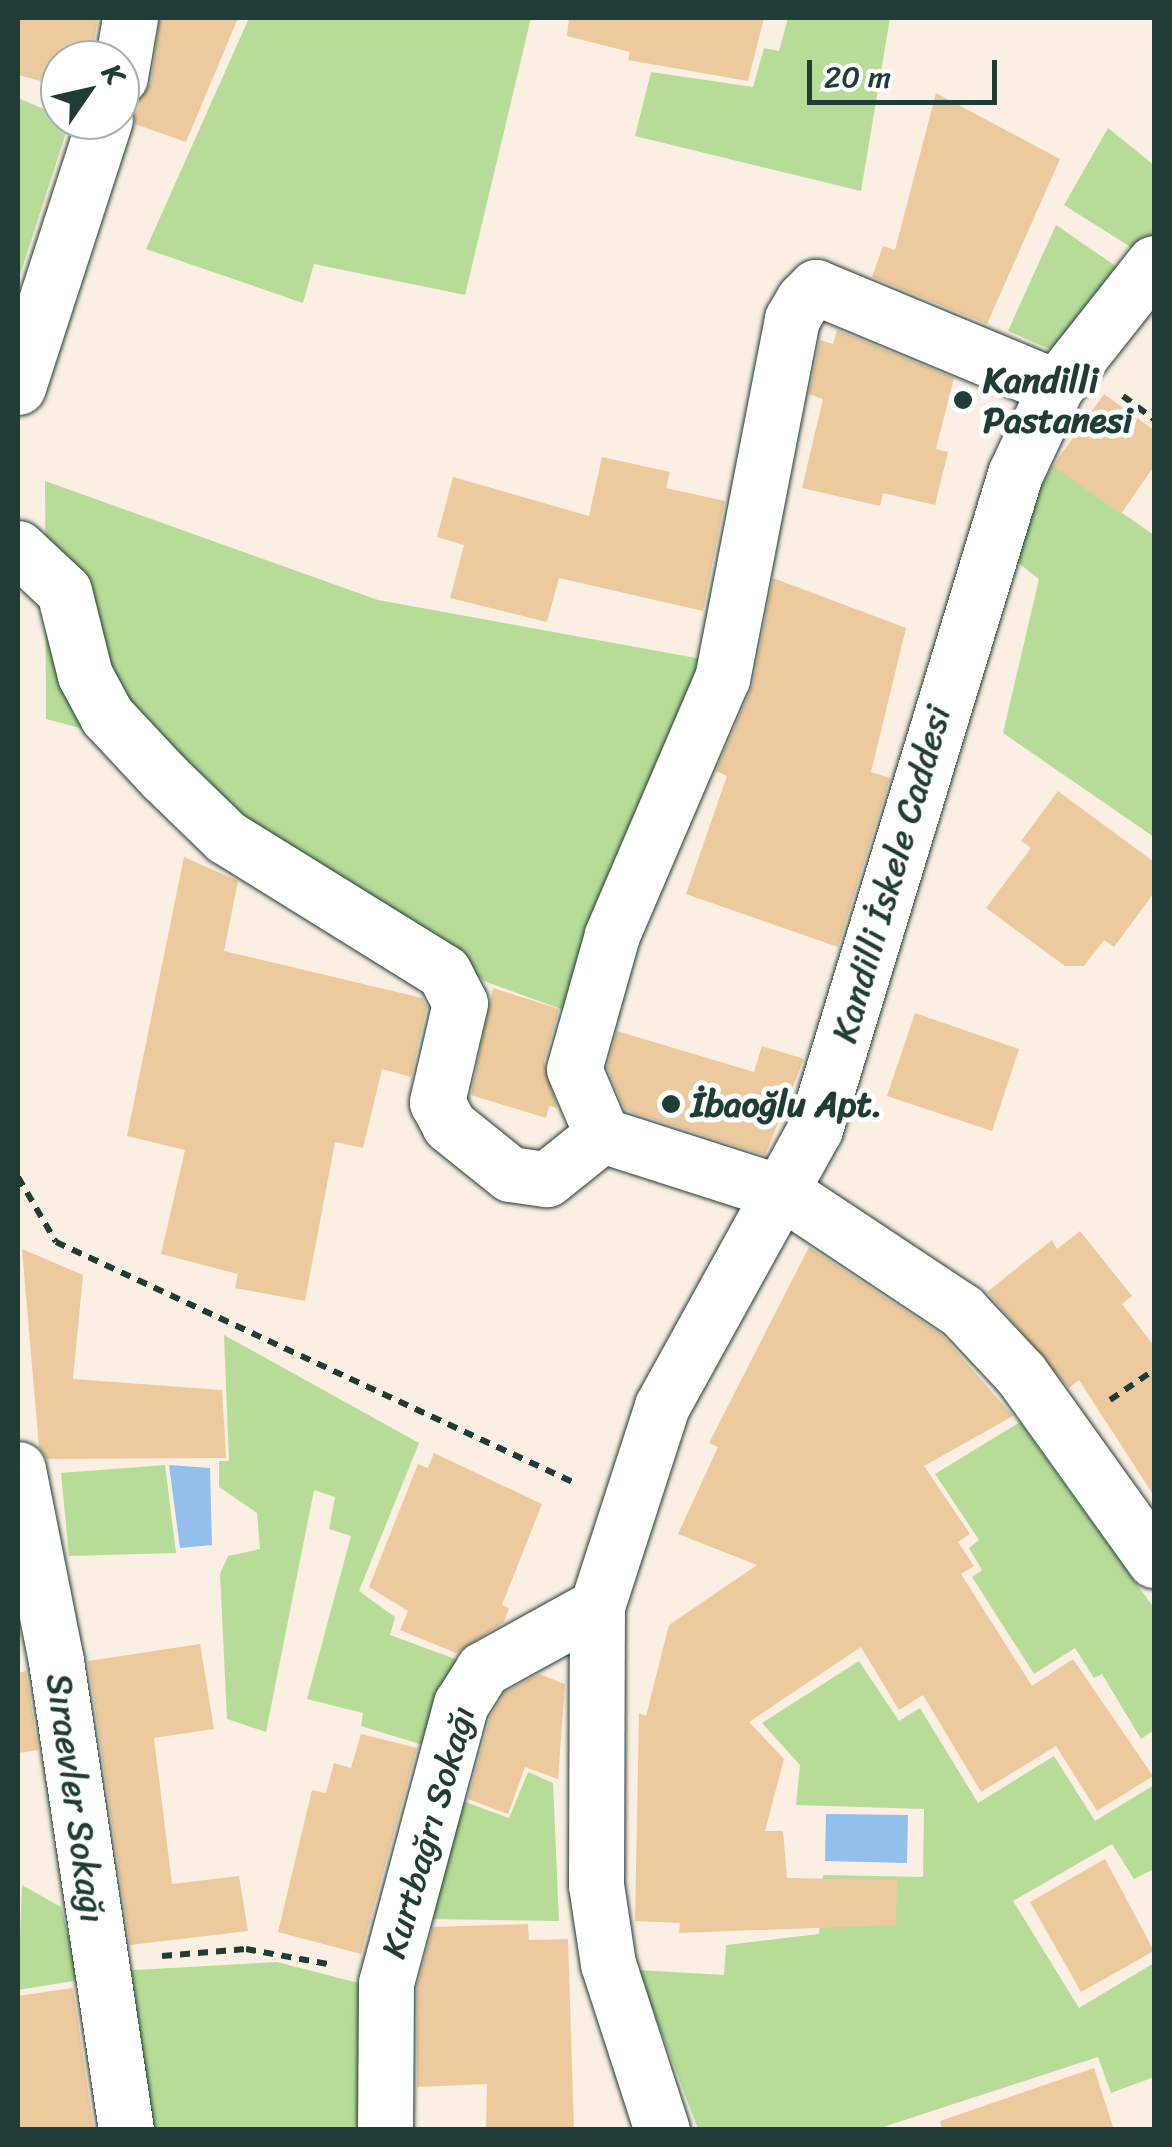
<!DOCTYPE html>
<html>
<head>
<meta charset="utf-8">
<style>
  body { margin:0 }
  #map { position:relative; width:1172px; height:2147px; overflow:hidden; background:#faefe2; font-family:Sriracha,sans-serif }
  div>[style] { position:absolute }
  [style*='--x'] { left:calc(var(--x)*1px); top:calc(var(--y)*1px); width:calc(var(--w)*1px); rotate:calc(var(--a)*1deg) }
  .green>* { inset:0; background:#b7dc97 }
  .water>* { inset:0; background:#92bfec }
  .building>* { inset:0; background:#edca9e }
  .path>* { height:6px; margin-top:-3px; transform-origin:0; background:repeating-linear-gradient(90deg,#1f3d34 0 10px,transparent 0 18px) }
  .roads { filter:drop-shadow(0 0 2px #1f3d34) drop-shadow(0 0 2px #1f3d34) }
  .minor>* { height:55px; margin:-27.5px; padding:0 27.5px; transform-origin:27.5px; border-radius:27.5px; background:#fff }
  .dots>* { width:28px; height:28px; translate:-50% -50%; box-sizing:border-box; border:5px solid #fff; border-radius:50% }
  span { translate:-50% -50%; white-space:nowrap; text-align:center; line-height:1.15; -webkit-text-stroke:10px #fff; paint-order:stroke }
  .poi-label { font-size:35px; color:#1f3d34; font-weight:700 }
  .left { translate:0 -50%; text-align:left }
  .street-label { font-size:35px; color:#1f3d34 }
  .frame { position:absolute; inset:0; border:20px solid #1f3d34; pointer-events:none }
  .north { position:absolute; left:40px; top:40px; width:100px; height:100px; box-sizing:border-box; background:#fff; border:2px solid #a5b1ae; border-radius:50%; rotate:56deg; font-size:28px; font-weight:700; line-height:40px; text-align:center; color:#1f3d34 }
  .north::after { content:''; display:block; margin:auto; width:35px; height:45px; background:#1f3d34; clip-path:polygon(50% 0,100% 100%,50% 72%,0 100%) }
  .scale { position:absolute; left:807px; top:60px; width:190px; height:45px; box-sizing:border-box; border:5px solid #1f3d34; border-top:0; padding-left:12px; font-size:30px; line-height:35px; white-space:nowrap; color:#1f3d34; -webkit-text-stroke:8px #fff; paint-order:stroke }
</style>
</head>
<body>
<div id="map">
  <div class="green">
    <div style="clip-path:polygon(249px 18px,531px 18px,465px 295px,314px 264px,303px 303px,146px 249px)"></div>
    <div style="clip-path:polygon(788px 18px,890px 18px,861px 191px,635px 136px,651px 72px,753px 87px,764px 48px,779px 51px)"></div>
    <div style="clip-path:polygon(18px 98px,70px 120px,18px 281px)"></div>
    <div style="clip-path:polygon(1108px 128px,1154px 165px,1154px 233px,1140px 253px,1064px 205px)"></div>
    <div style="clip-path:polygon(1056px 225px,1120px 269px,1063px 355px,1008px 331px)"></div>
    <div style="clip-path:polygon(1053px 465px,1154px 535px,1154px 837px,1003px 733px,1039px 579px,1004px 552px)"></div>
    <div style="clip-path:polygon(45px 481px,378px 600px,707px 660px,577px 1015px,484px 981px,431px 937px,330px 882px,148px 746px,46px 719px)"></div>
    <div style="clip-path:polygon(224px 1335px,419px 1443px,359px 1591px,395px 1617px,390px 1635px,469px 1664px,436px 1749px,361px 1726px,363px 1713px,307px 1699px,351px 1536px,329px 1529px,335px 1497px,314px 1490px,266px 1732px,227px 1719px,220px 1574px,228px 1556px,260px 1549px,257px 1513px,219px 1487px,219px 1461px,229px 1461px)"></div>
    <div style="clip-path:polygon(1020px 1422px,1154px 1608px,1154px 1730px,1141px 1739px,1102px 1674px,1094px 1678px,1075px 1648px,1034px 1674px,972px 1577px,982px 1570px,969px 1548px,979px 1540px,935px 1474px)"></div>
    <div style="clip-path:polygon(165px 1465px,176px 1553px,69px 1556px,61px 1473px)"></div>
    <div style="clip-path:polygon(859px 1661px,899px 1721px,920px 1708px,978px 1803px,1054px 1756px,1095px 1821px,1154px 1785px,1154px 1869px,1134px 1879px,1112px 1844px,1013px 1901px,1079px 2008px,1154px 1963px,1154px 2077px,1111px 2093px,1098px 2057px,877px 2129px,698px 2129px,638px 1970px,724px 1975px,726px 1945px,819px 1934px,823px 1875px,923px 1877px,924px 1809px,796px 1805px,800px 1765px,762px 1723px)"></div>
    <div style="clip-path:polygon(528px 1772px,553px 1783px,559px 1921px,431px 1919px,457px 1799px,509px 1818px)"></div>
    <div style="clip-path:polygon(22px 1885px,61px 1907px,80px 1980px,18px 1990px)"></div>
    <div style="clip-path:polygon(277px 1962px,378px 1988px,378px 2129px,150px 2129px,117px 1971px)"></div>
  </div>
  <div class="water">
    <div style="clip-path:polygon(169px 1465px,210px 1468px,212px 1545px,180px 1548px)"></div>
    <div style="clip-path:polygon(826px 1814px,908px 1815px,907px 1863px,825px 1861px)"></div>
  </div>
  <div class="building">
    <div style="clip-path:polygon(18px 18px,98px 18px,91px 60px,60px 60px,60px 86px,18px 75px)"></div>
    <div style="clip-path:polygon(160px 18px,238px 18px,186px 142px,135px 124px,132px 106px,151px 83px)"></div>
    <div style="clip-path:polygon(569px 18px,764px 18px,748px 81px,628px 60px,630px 52px,567px 36px)"></div>
    <div style="clip-path:polygon(936px 93px,1060px 159px,987px 324px,872px 277px,883px 246px,895px 250px)"></div>
    <div style="clip-path:polygon(837px 330px,954px 378px,936px 449px,948px 452px,935px 505px,883px 493px,880px 506px,802px 488px,823px 399px,809px 394px,820px 340px,833px 344px)"></div>
    <div style="clip-path:polygon(1104px 394px,1154px 430px,1154px 466px,1121px 514px,1053px 466px)"></div>
    <div style="clip-path:polygon(602px 457px,670px 472px,666px 488px,725px 501px,703px 611px,559px 578px,547px 622px,450px 598px,464px 545px,437px 537px,453px 477px,589px 516px)"></div>
    <div style="clip-path:polygon(773px 578px,906px 628px,871px 772px,890px 778px,838px 947px,686px 894px,727px 776px,716px 771px,753px 684px)"></div>
    <div style="clip-path:polygon(1058px 791px,1154px 862px,1154px 893px,1114px 947px,1104px 940px,1084px 966px,1065px 966px,986px 908px,1031px 848px,1021px 841px)"></div>
    <div style="clip-path:polygon(184px 857px,238px 881px,224px 951px,422px 998px,427px 1007px,411px 1077px,382px 1069px,363px 1148px,335px 1142px,305px 1301px,235px 1288px,238px 1274px,161px 1254px,185px 1150px,127px 1136px)"></div>
    <div style="clip-path:polygon(493px 988px,559px 1009px,544px 1062px,557px 1108px,549px 1106px,546px 1118px,471px 1095px)"></div>
    <div style="clip-path:polygon(915px 1013px,1019px 1049px,992px 1131px,887px 1096px)"></div>
    <div style="clip-path:polygon(617px 1031px,754px 1072px,762px 1046px,804px 1059px,765px 1155px,625px 1110px,607px 1067px)"></div>
    <div style="clip-path:polygon(1080px 1231px,1132px 1296px,1122px 1304px,1154px 1346px,1154px 1496px,1079px 1380px,1069px 1388px,987px 1292px,1052px 1240px,1057px 1249px)"></div>
    <div style="clip-path:polygon(809px 1247px,942px 1335px,1013px 1416px,924px 1466px,970px 1534px,958px 1542px,974px 1566px,961px 1574px,1032px 1686px,1073px 1659px,1153px 1776px,1097px 1811px,1056px 1746px,981px 1792px,923px 1695px,899px 1710px,861px 1647px,749px 1722px,784px 1759px,765px 1831px,783px 1831px,787px 1878px,897px 1880px,896px 1925px,679px 1933px,680px 1923px,635px 1921px,639px 1713px,646px 1716px,669px 1625px,757px 1565px,678px 1534px,718px 1447px,709px 1443px)"></div>
    <div style="clip-path:polygon(22px 1249px,83px 1275px,73px 1379px,222px 1390px,226px 1458px,47px 1459px,39px 1447px)"></div>
    <div style="clip-path:polygon(434px 1453px,542px 1504px,502px 1605px,509px 1608px,504px 1622px,456px 1653px,400px 1630px,408px 1611px,369px 1587px,418px 1464px,428px 1468px)"></div>
    <div style="clip-path:polygon(200px 1644px,214px 1729px,154px 1738px,172px 1884px,239px 1876px,248px 1931px,130px 1945px,88px 1661px)"></div>
    <div style="clip-path:polygon(26px 1671px,38px 1750px,18px 1753px,18px 1673px)"></div>
    <div style="clip-path:polygon(539px 1674px,565px 1684px,558px 1779px,525px 1767px,508px 1814px,468px 1799px,490px 1717px,505px 1692px)"></div>
    <div style="clip-path:polygon(361px 1734px,417px 1748px,361px 1954px,278px 1932px,312px 1790px,326px 1793px,334px 1763px,351px 1768px)"></div>
    <div style="clip-path:polygon(1105px 1859px,1154px 1951px,1081px 1992px,1030px 1902px)"></div>
    <div style="clip-path:polygon(528px 1924px,529px 1940px,568px 1939px,574px 2130px,486px 2130px,487px 2084px,417px 2087px,417px 1987px,433px 1927px)"></div>
    <div style="clip-path:polygon(73px 1988px,94px 2130px,18px 2130px,18px 1996px)"></div>
    <div style="clip-path:polygon(1094px 2068px,1114px 2130px,942px 2130px,940px 2121px)"></div>
  </div>
  <div class="path">
    <div style="--x:1123;--y:396;--w:39;--a:37"></div>
    <div style="--x:18;--y:1177;--w:75;--a:59.7"></div>
    <div style="--x:56;--y:1242;--w:572;--a:24.91"></div>
    <div style="--x:1110;--y:1400;--w:53;--a:-34.3"></div>
    <div style="--x:162;--y:1956;--w:84;--a:-4.8"></div>
    <div style="--x:246;--y:1949;--w:83;--a:10.4"></div>
  </div>
  <div class="roads">
    <div class="minor">
      <div style="--x:120;--y:77;--w:60;--a:-80.4"></div>
      <div style="--x:18;--y:387;--w:281;--a:-72"></div>
      <div style="--x:1056;--y:387;--w:260;--a:-157.4"></div>
      <div style="--x:816;--y:287;--w:18;--a:135"></div>
      <div style="--x:803;--y:300;--w:22;--a:120"></div>
      <div style="--x:792;--y:319;--w:366;--a:101"></div>
      <div style="--x:722;--y:678;--w:280;--a:113.2"></div>
      <div style="--x:612;--y:935;--w:139;--a:105.8"></div>
      <div style="--x:574;--y:1069;--w:72;--a:67"></div>
      <div style="--x:602;--y:1135;--w:193;--a:17.8"></div>
      <div style="--x:786;--y:1194;--w:211;--a:33.6"></div>
      <div style="--x:962;--y:1311;--w:86;--a:46.9"></div>
      <div style="--x:1021;--y:1374;--w:229;--a:54.4"></div>
      <div style="--x:18;--y:548;--w:63;--a:43.1"></div>
      <div style="--x:64;--y:591;--w:87;--a:76"></div>
      <div style="--x:85;--y:675;--w:47;--a:61.8"></div>
      <div style="--x:107;--y:716;--w:83;--a:46.9"></div>
      <div style="--x:164;--y:777;--w:86;--a:44.1"></div>
      <div style="--x:226;--y:837;--w:256;--a:31.8"></div>
      <div style="--x:444;--y:972;--w:35;--a:63"></div>
      <div style="--x:460;--y:1003;--w:102;--a:103.1"></div>
      <div style="--x:437;--y:1102;--w:26;--a:62"></div>
      <div style="--x:449;--y:1125;--w:78;--a:38.8"></div>
      <div style="--x:510;--y:1174;--w:37;--a:8"></div>
      <div style="--x:547;--y:1179;--w:70;--a:-38.7"></div>
      <div style="--x:18;--y:1469;--w:196;--a:78.8"></div>
      <div style="--x:56;--y:1661;--w:474;--a:81.5"></div>
      <div style="--x:385;--y:2130;--w:147;--a:-89.6"></div>
      <div style="--x:386;--y:1983;--w:289;--a:-75"></div>
      <div style="--x:461;--y:1704;--w:41;--a:-57.8"></div>
      <div style="--x:483;--y:1669;--w:130;--a:-28.9"></div>
      <div style="--x:662;--y:2130;--w:175;--a:-108"></div>
      <div style="--x:608;--y:1964;--w:80;--a:-98.6"></div>
      <div style="--x:596;--y:1885;--w:279;--a:-89.8"></div>
      <div style="--x:597;--y:1606;--w:210;--a:-72"></div>
      <div style="--x:662;--y:1406;--w:316;--a:-61.1"></div>
      <div style="--x:815;--y:1129;--w:685;--a:-73.02"></div>
      <div style="--x:1015;--y:474;--w:96;--a:-64.8"></div>
      <div style="--x:1056;--y:387;--w:158;--a:-51.7"></div>
    </div>
  </div>
  <div class="dots">
    <div style="left:963px;top:400px;background:#1f3d34"></div>
    <div style="left:671px;top:1104px;background:#1f3d34"></div>
  </div>
  <div class="poi-label">
    <span class="left" style="left:983px;top:400px">Kandilli<br>Pastanesi</span>
    <span class="left" style="left:691px;top:1104px">İbaoğlu Apt.</span>
  </div>
  <div class="street-label">
    <span style="left:891px;top:874px;rotate:-74deg">Kandilli İskele Caddesi</span>
    <span style="left:76px;top:1798px;rotate:82deg">Sıraevler Sokağı</span>
    <span style="left:428px;top:1832px;rotate:-74deg">Kurtbağrı Sokağı</span>
  </div>
  <div class="frame"></div>
  <div class="north">K</div>
  <div class="scale">20 m</div>
</div>
</body>
</html>
